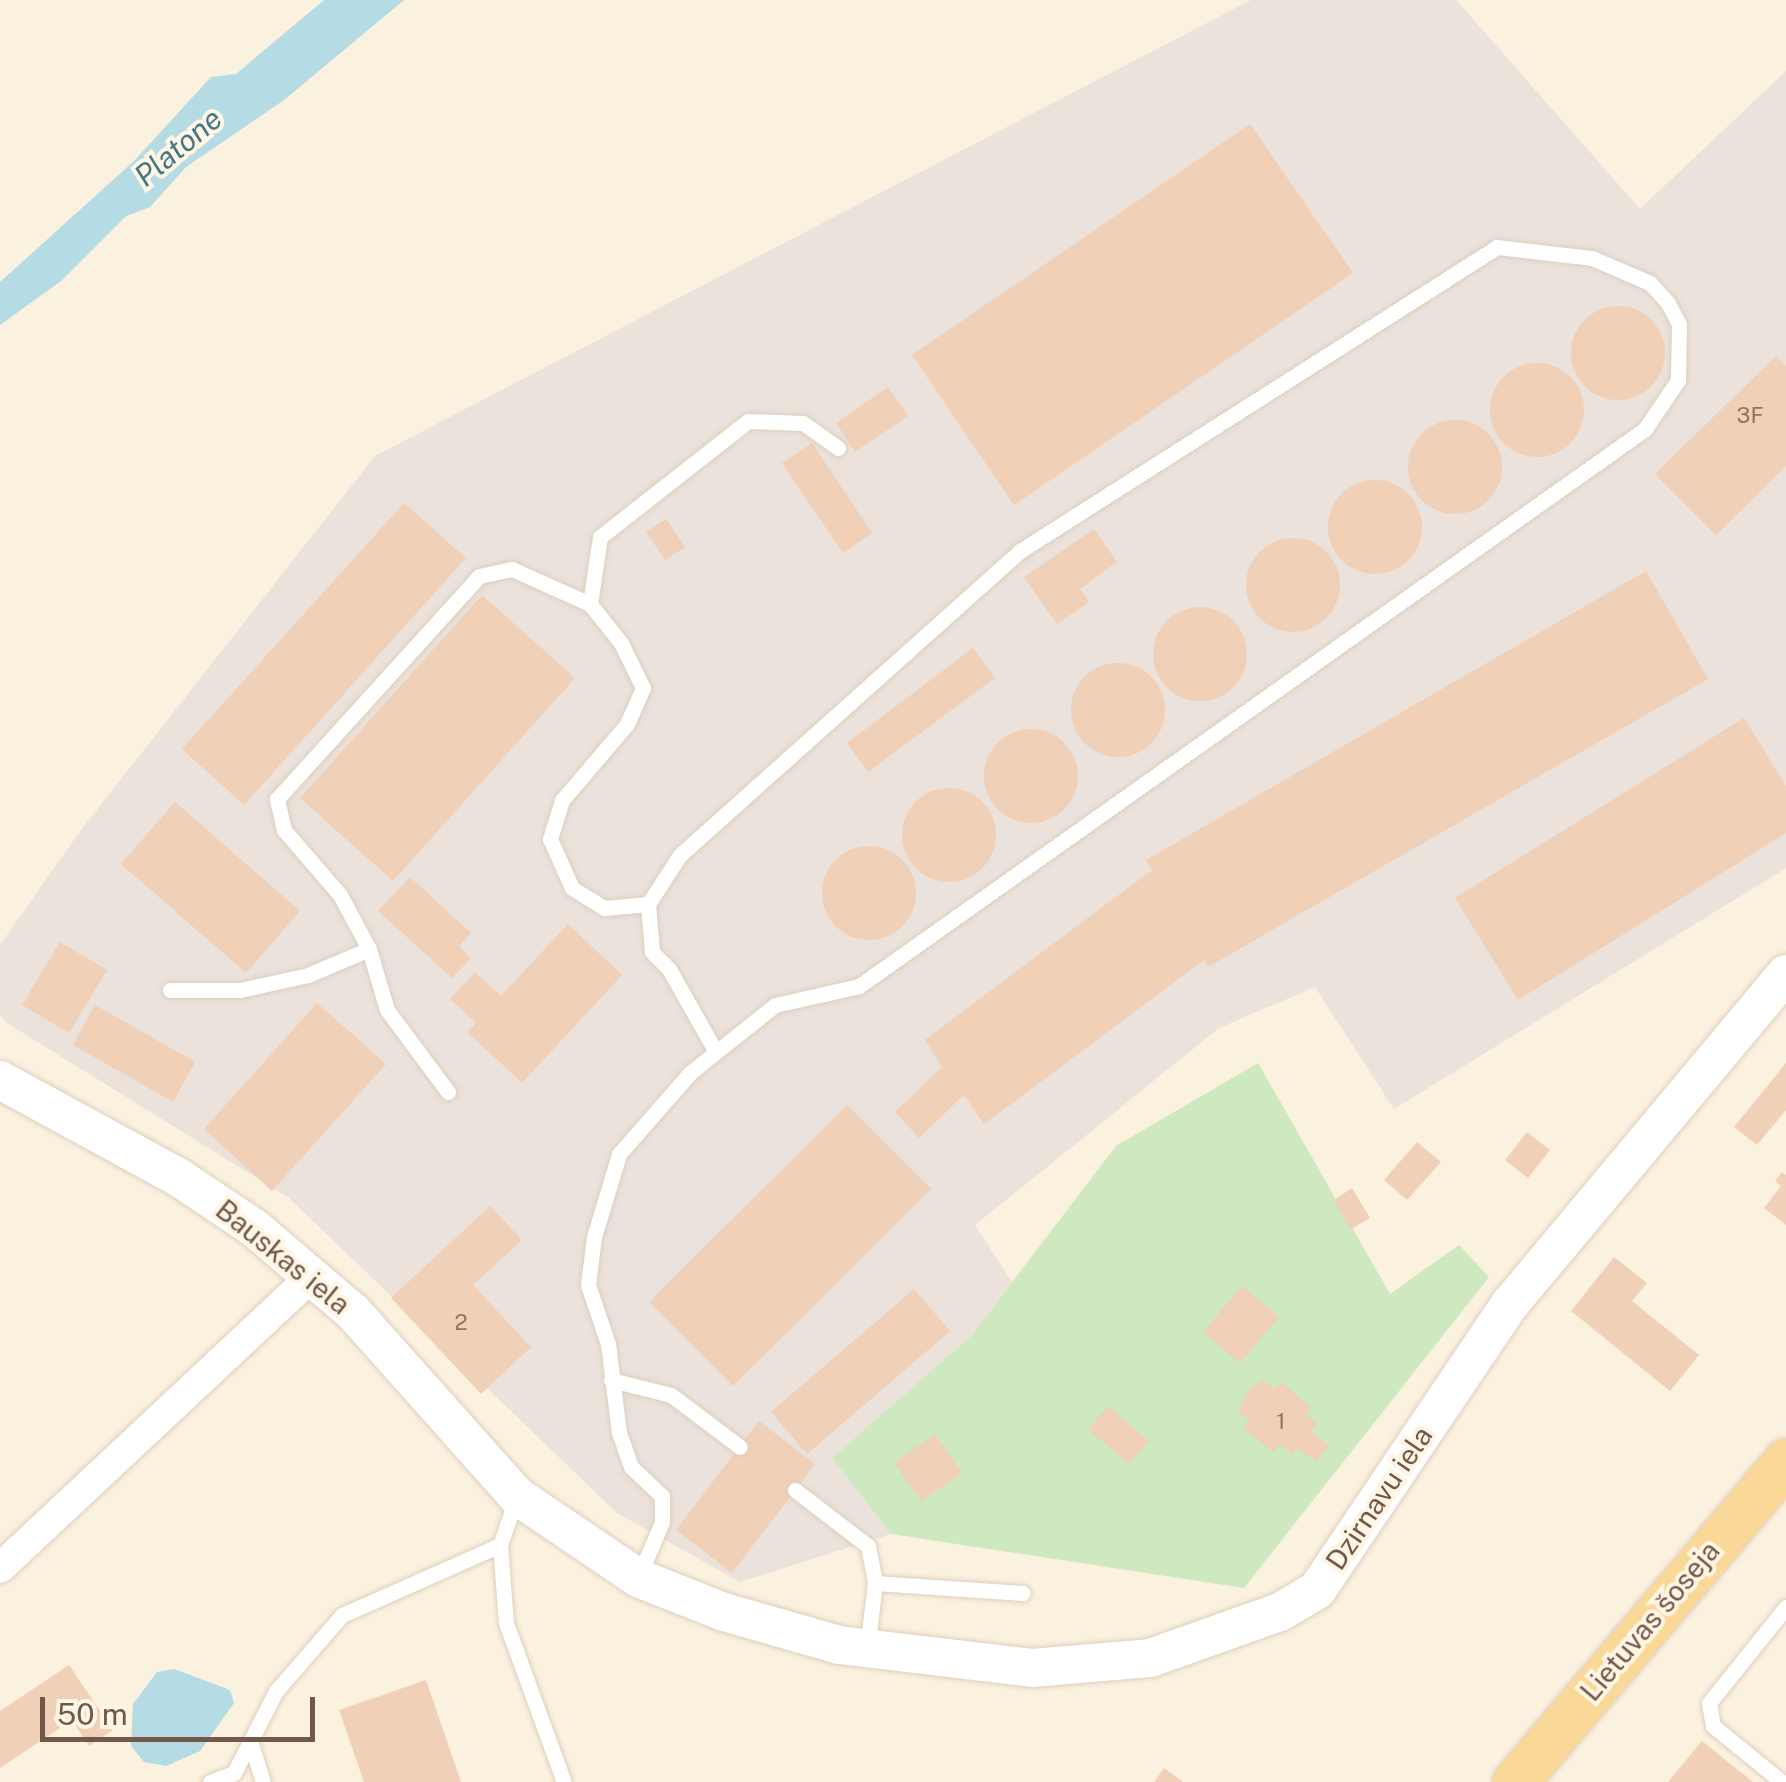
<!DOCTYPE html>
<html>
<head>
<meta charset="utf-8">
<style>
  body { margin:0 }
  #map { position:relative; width:1786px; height:1782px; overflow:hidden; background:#fbf1df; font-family:"Public Sans",sans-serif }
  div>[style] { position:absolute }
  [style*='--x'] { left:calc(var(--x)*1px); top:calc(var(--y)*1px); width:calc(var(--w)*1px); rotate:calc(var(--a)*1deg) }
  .industrial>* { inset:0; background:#eae2db }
  .green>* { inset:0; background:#cee8bf }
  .water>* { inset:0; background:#b5dbe4 }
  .building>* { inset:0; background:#f0d0b7 }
  .round { border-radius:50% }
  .roads { filter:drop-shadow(0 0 2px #dfcebc) drop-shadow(0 0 2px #dfcebc) }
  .service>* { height:15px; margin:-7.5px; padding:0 7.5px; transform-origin:7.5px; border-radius:7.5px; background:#fff }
  .minor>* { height:30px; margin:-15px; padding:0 15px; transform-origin:15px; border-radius:15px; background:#fff }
  .tertiary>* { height:38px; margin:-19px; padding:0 19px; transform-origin:19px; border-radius:19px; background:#fff }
  .primary>* { height:45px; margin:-22.5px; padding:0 22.5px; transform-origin:22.5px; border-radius:22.5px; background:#fad998 }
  span { translate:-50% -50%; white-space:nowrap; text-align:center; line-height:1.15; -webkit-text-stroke:8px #fff5e5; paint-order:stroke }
  .number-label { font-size:22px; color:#917664 }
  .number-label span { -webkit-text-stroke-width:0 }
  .street-label { font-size:28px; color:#715848 }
  .water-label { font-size:30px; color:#427785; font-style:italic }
  .scale { position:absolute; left:40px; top:1697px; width:275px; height:45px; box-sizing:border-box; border:5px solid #715848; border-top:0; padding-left:12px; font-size:30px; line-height:35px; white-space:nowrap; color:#715848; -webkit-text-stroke:8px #fff5e5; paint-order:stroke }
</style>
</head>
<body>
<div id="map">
  <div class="industrial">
    <div style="clip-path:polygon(1251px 0,1456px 0,1640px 209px,1786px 71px,1786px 868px,1394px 1109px,1315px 987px,1219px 1028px,975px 1225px,1012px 1282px,971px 1336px,832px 1458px,891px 1534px,740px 1582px,617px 1513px,289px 1198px,7px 1023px,0 1015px,0 945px,81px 830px,375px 456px)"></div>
  </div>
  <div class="green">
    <div style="clip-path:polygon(1258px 1063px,1390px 1294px,1459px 1245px,1489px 1277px,1244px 1588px,891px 1534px,832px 1458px,971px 1336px,1116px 1146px)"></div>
  </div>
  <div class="water">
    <div style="clip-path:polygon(324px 0,404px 0,284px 100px,186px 167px,150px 207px,126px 216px,61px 281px,0 325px,0 282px,134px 161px,211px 77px,236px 74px)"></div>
    <div style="clip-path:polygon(174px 1669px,230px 1690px,234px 1703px,200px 1751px,166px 1766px,144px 1762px,131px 1746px,133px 1704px,157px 1672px)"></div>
  </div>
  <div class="building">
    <div style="clip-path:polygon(1250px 124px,1353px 273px,1014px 505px,912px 355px)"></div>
    <div class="round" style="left:1571px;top:306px;width:94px;height:94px"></div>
    <div style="clip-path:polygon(1776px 356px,1786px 366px,1786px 466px,1716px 535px,1655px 474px)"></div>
    <div class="round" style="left:1490px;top:363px;width:94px;height:94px"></div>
    <div style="clip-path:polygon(888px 387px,908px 416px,855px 452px,836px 423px)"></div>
    <div class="round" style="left:1408px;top:420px;width:94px;height:94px"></div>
    <div style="clip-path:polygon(812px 443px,872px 533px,843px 553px,782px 463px)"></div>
    <div class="round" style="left:1328px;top:480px;width:94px;height:94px"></div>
    <div style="clip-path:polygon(404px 503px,466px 558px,244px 805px,182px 749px)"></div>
    <div style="clip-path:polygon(666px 519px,685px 547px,665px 560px,646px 532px)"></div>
    <div style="clip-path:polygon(1094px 529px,1117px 562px,1080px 589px,1089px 602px,1057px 624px,1024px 577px)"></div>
    <div class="round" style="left:1246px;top:538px;width:94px;height:94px"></div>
    <div style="clip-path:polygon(1646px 571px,1708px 679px,1208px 967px,1204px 960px,984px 1124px,964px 1095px,919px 1138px,895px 1112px,942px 1067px,925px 1040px,1152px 870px,1146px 860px)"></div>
    <div style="clip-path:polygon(482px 595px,575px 678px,393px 881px,300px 798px)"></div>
    <div class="round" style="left:1153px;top:607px;width:94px;height:94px"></div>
    <div style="clip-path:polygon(973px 648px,995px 678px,868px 772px,847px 743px)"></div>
    <div class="round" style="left:1071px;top:663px;width:94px;height:94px"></div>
    <div style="clip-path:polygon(1744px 718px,1786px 786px,1786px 833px,1518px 1000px,1455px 898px)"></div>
    <div class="round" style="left:984px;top:729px;width:94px;height:94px"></div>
    <div class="round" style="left:902px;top:788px;width:94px;height:94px"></div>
    <div style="clip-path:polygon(175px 802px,300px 911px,246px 973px,121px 864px)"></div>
    <div class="round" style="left:822px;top:846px;width:94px;height:94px"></div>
    <div style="clip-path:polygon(410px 877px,471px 933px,459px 946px,471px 958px,452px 978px,378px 911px)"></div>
    <div style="clip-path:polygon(568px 924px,622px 975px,522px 1083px,467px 1032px,476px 1023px,450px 999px,475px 972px,501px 996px)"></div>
    <div style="clip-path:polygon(60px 942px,107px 970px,69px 1033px,22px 1005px)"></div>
    <div style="clip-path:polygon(317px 1003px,386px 1064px,272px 1191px,204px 1129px)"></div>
    <div style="clip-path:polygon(95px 1005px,195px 1062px,173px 1102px,73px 1045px)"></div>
    <div style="clip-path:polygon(1786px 1063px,1786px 1110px,1757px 1145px,1734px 1127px)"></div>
    <div style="clip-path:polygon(847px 1105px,931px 1189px,733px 1386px,649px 1302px)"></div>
    <div style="clip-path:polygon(1527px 1132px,1550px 1150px,1528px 1178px,1505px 1160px)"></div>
    <div style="clip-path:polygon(1417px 1142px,1441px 1162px,1407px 1200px,1384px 1180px)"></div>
    <div style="clip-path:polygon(1782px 1172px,1786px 1175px,1786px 1225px,1764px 1208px,1781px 1186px,1775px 1181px)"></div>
    <div style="clip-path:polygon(1352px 1188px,1370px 1218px,1351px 1229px,1334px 1200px)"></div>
    <div style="clip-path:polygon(490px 1206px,522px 1240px,473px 1285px,531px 1347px,481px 1394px,391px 1298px)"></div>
    <div style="clip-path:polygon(1614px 1257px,1647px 1283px,1632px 1301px,1699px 1355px,1670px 1391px,1571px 1311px)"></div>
    <div style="clip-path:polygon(1242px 1286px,1279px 1317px,1240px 1363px,1203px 1332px)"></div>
    <div style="clip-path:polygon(914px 1289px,950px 1331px,807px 1454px,771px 1412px)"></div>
    <div style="clip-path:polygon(1263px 1380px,1274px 1389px,1281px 1382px,1311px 1408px,1306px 1414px,1317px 1424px,1311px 1431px,1329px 1446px,1316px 1462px,1297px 1448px,1292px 1455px,1280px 1444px,1274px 1452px,1243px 1428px,1249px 1420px,1238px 1411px,1247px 1391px)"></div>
    <div style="clip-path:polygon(1108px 1406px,1149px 1441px,1129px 1464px,1088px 1430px)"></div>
    <div style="clip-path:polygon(759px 1421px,815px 1464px,732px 1573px,676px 1530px)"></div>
    <div style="clip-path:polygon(935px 1434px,962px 1473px,921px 1501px,894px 1463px)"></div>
    <div style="clip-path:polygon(69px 1665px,113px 1730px,89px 1746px,72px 1720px,0 1768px,0 1711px)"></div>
    <div style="clip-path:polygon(426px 1680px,461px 1782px,364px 1782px,339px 1710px)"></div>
    <div style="clip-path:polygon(1702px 1741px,1753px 1782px,1668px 1782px)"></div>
    <div style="clip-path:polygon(1164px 1768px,1183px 1782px,1154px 1782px)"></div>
  </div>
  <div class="roads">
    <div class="service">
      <div style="--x:590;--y:604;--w:68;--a:-81.5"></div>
      <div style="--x:600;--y:537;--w:188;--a:-38.1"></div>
      <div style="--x:748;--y:421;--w:55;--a:2.1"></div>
      <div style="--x:803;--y:423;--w:43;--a:35.5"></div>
      <div style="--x:170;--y:990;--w:70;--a:0"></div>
      <div style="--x:240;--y:990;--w:70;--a:-12.4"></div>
      <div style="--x:308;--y:975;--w:66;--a:-23.1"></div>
      <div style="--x:448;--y:1092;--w:102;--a:-126.6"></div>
      <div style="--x:387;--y:1010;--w:64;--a:-106.4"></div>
      <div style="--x:369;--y:949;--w:61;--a:-118.2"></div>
      <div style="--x:340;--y:895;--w:86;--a:-130.7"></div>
      <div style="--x:284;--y:830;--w:32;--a:-103"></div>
      <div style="--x:277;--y:799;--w:301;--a:-47.8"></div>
      <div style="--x:479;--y:576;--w:34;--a:-12"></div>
      <div style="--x:512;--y:569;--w:85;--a:24.2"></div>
      <div style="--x:590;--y:604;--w:50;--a:51.5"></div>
      <div style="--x:621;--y:643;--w:50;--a:63.9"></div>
      <div style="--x:643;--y:688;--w:39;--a:114"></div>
      <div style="--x:627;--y:724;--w:100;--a:130.5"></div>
      <div style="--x:562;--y:800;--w:41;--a:107.1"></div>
      <div style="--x:550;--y:839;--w:54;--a:65.8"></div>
      <div style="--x:572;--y:888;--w:38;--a:32"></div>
      <div style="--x:604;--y:908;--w:44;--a:-5.2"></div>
      <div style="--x:611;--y:1380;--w:62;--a:14"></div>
      <div style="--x:671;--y:1395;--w:86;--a:37"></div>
      <div style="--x:795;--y:1490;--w:92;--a:37.5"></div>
      <div style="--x:868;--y:1546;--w:38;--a:79"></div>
      <div style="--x:875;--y:1583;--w:66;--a:96.9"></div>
      <div style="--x:517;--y:1496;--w:52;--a:109.1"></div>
      <div style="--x:500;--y:1545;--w:78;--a:85.6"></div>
      <div style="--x:506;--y:1623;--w:169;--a:70"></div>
      <div style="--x:638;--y:1578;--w:61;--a:-66.8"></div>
      <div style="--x:662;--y:1522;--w:26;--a:-90"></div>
      <div style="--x:662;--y:1496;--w:42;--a:-136.9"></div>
      <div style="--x:631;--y:1467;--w:36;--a:-109"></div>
      <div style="--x:619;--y:1433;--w:90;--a:-97"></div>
      <div style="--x:608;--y:1344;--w:62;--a:-108.7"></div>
      <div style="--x:588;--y:1285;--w:48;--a:-82.9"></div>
      <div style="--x:594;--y:1237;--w:87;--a:-73.2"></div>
      <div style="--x:619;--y:1154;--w:108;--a:-48.8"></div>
      <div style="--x:690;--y:1073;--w:33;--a:-39"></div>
      <div style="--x:716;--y:1052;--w:75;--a:-38.5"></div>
      <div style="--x:775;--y:1005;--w:86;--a:-12.7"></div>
      <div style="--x:859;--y:986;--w:963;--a:-35.32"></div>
      <div style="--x:1645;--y:429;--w:59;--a:-56"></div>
      <div style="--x:1678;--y:380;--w:56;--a:-89"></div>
      <div style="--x:1679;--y:324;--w:24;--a:-118"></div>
      <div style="--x:1668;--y:303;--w:27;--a:-132"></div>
      <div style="--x:1650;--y:283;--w:63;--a:-156.7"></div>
      <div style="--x:1592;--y:258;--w:96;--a:-173.4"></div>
      <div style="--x:1497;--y:247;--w:566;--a:147.49"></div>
      <div style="--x:1020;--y:551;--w:456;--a:138.2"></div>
      <div style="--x:680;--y:855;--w:59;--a:123.1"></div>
      <div style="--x:648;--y:904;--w:48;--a:85.2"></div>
      <div style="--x:652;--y:952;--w:24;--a:45"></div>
      <div style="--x:669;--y:969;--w:95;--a:60.5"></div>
      <div style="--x:875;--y:1583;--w:148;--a:3.9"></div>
      <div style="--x:250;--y:1741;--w:43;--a:72.4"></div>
      <div style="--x:210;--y:1782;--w:26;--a:-21"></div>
      <div style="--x:234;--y:1773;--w:92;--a:-62.9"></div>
      <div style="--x:276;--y:1691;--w:101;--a:-49"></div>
      <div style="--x:342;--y:1615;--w:173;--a:-23.9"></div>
      <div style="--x:1782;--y:1782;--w:89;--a:-140.9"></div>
      <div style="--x:1713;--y:1726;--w:23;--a:-100"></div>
      <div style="--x:1709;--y:1703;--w:123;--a:-51.3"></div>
    </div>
    <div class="minor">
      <div style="--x:0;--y:1568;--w:424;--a:-43.1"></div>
    </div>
    <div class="tertiary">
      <div style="--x:0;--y:1080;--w:203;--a:28.6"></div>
      <div style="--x:178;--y:1177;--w:90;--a:33.7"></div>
      <div style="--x:253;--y:1227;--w:131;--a:40.4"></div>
      <div style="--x:353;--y:1312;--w:246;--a:48.3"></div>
      <div style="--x:517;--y:1496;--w:146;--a:34.1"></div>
      <div style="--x:638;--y:1578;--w:92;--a:21.6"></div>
      <div style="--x:724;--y:1612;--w:120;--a:16"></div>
      <div style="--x:839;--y:1645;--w:194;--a:6.8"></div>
      <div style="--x:1032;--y:1668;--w:118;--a:-4.8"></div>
      <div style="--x:1150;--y:1658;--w:138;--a:-19.5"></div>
      <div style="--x:1280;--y:1612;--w:43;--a:-30.7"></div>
      <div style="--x:1317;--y:1590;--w:345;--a:-56"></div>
      <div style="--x:1510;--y:1304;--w:430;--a:-50.1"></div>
    </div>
    <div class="primary">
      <div style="--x:1515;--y:1782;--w:420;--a:-49.8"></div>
    </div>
  </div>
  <div class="number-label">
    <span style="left:1750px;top:416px">3F</span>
    <span style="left:461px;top:1323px">2</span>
    <span style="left:1281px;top:1422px">1</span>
  </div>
  <div class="street-label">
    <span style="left:283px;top:1257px;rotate:39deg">Bauskas iela</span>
    <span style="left:1379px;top:1498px;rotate:-56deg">Dzirnavu iela</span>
    <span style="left:1650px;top:1621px;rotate:-50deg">Lietuvas šoseja</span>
  </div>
  <div class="water-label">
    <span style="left:178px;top:147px;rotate:-40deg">Platone</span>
  </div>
  <div class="scale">50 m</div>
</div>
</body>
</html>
